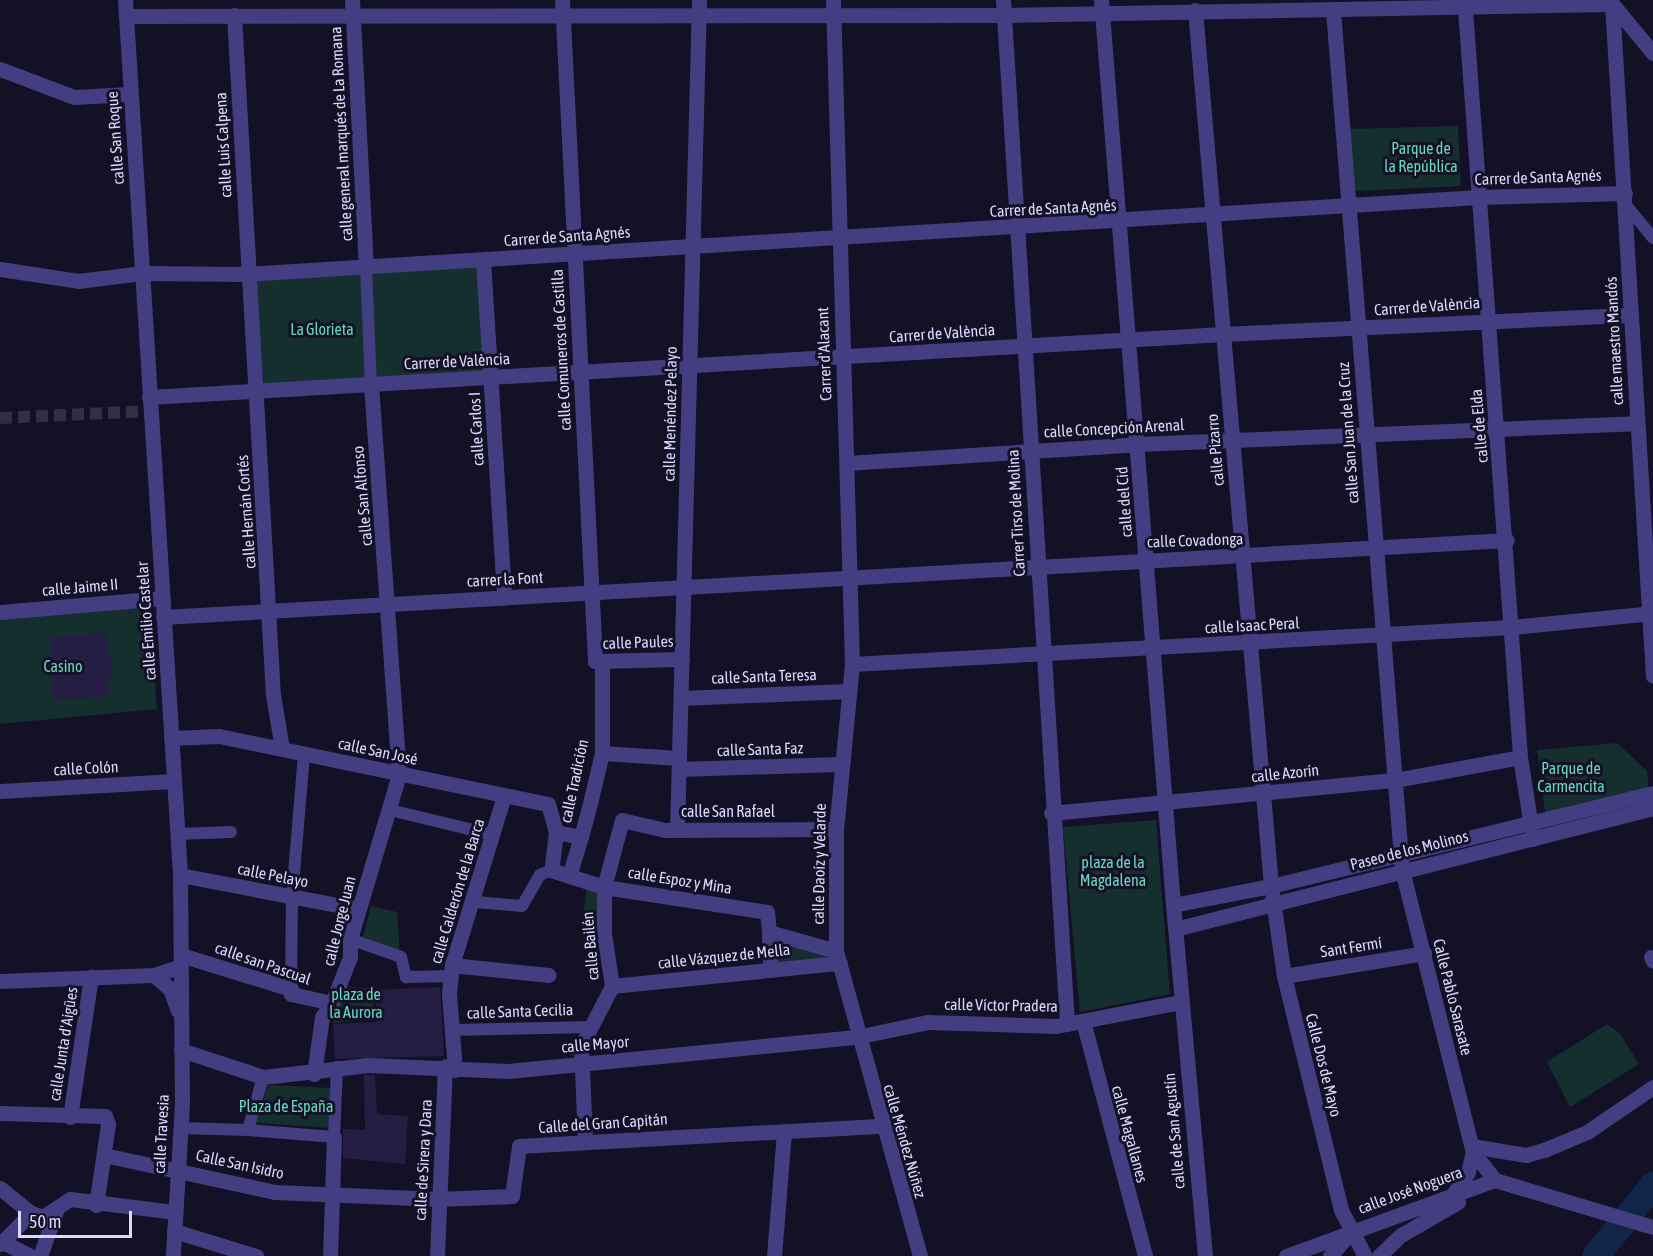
<!DOCTYPE html>
<html>
<head>
<meta charset="utf-8">
<style>
  body { margin:0 }
  #map { position:relative; width:1653px; height:1256px; overflow:hidden; background:#141025; font-family:"Asap Condensed",sans-serif }
  div>[style] { position:absolute }
  [style*='--x'] { left:calc(var(--x)*1px); top:calc(var(--y)*1px); width:calc(var(--w)*1px); rotate:calc(var(--a)*1deg) }
  .green>* { inset:0; background:#142f2e }
  .river>* { height:27px; margin:-13.5px; padding:0 13.5px; transform-origin:13.5px; border-radius:13.5px; background:#112548 }
  .building>* { inset:0; background:#261d45 }
  .pedestrian-tunnel>* { height:12px; margin-top:-6px; transform-origin:0; background:repeating-linear-gradient(90deg,#322e45 0 12px,transparent 0 18px) }
  .pedestrian>* { height:12px; margin:-6px; padding:0 6px; transform-origin:6px; border-radius:6px; background:#423e81 }
  .minor>* { height:15px; margin:-7.5px; padding:0 7.5px; transform-origin:7.5px; border-radius:7.5px; background:#423e81 }
  .tertiary>* { height:15px; margin:-7.5px; padding:0 7.5px; transform-origin:7.5px; border-radius:7.5px; background:#423e81 }
  span { translate:-50% -50%; white-space:nowrap; text-align:center; line-height:1.15; -webkit-text-stroke:6px #141025; paint-order:stroke }
  .street-label { font-size:16px; color:#dcd7fd }
  .park-label { font-size:16px; color:#66d9bf }
  .scale { position:absolute; left:18px; top:1211px; width:114px; height:27px; box-sizing:border-box; border:3px solid #dcd7fd; border-top:0; padding-left:8px; font-size:18px; line-height:21px; white-space:nowrap; color:#dcd7fd; -webkit-text-stroke:4px #141025; paint-order:stroke }
</style>
</head>
<body>
<div id="map">
  <div class="green">
    <div style="clip-path:polygon(1458px 126px,1461px 186px,1355px 191px,1348px 129px)"></div>
    <div style="clip-path:polygon(478px 267px,485px 373px,264px 385px,254px 280px)"></div>
    <div style="clip-path:polygon(149px 607px,157px 709px,0 724px,0 618px)"></div>
    <div style="clip-path:polygon(1617px 743px,1647px 771px,1649px 791px,1545px 813px,1537px 750px)"></div>
    <div style="clip-path:polygon(1156px 820px,1170px 994px,1080px 1012px,1063px 827px)"></div>
    <div style="clip-path:polygon(587px 885px,601px 890px,599px 935px,581px 937px)"></div>
    <div style="clip-path:polygon(371px 906px,397px 912px,400px 955px,362px 941px)"></div>
    <div style="clip-path:polygon(773px 937px,829px 950px,831px 962px,775px 967px)"></div>
    <div style="clip-path:polygon(344px 987px,372px 988px,374px 1019px,333px 1023px)"></div>
    <div style="clip-path:polygon(1607px 1024px,1620px 1034px,1639px 1064px,1570px 1107px,1547px 1062px)"></div>
    <div style="clip-path:polygon(268px 1085px,332px 1088px,330px 1128px,256px 1123px)"></div>
  </div>
  <div class="river">
    <div style="--x:1595;--y:1256;--w:92;--a:-51.1"></div>
  </div>
  <div class="building">
    <div style="clip-path:polygon(106px 633px,114px 680px,108px 680px,109px 696px,54px 700px,47px 654px,52px 653px,52px 637px)"></div>
    <div style="clip-path:polygon(440px 987px,444px 1056px,335px 1059px,333px 1024px,377px 1022px,375px 990px)"></div>
    <div style="clip-path:polygon(364px 1075px,375px 1075px,377px 1114px,408px 1116px,405px 1164px,343px 1158px,343px 1129px,365px 1130px)"></div>
  </div>
  <div class="pedestrian-tunnel">
    <div style="--x:0;--y:418;--w:150;--a:-2.7"></div>
  </div>
  <div class="pedestrian">
    <div style="--x:1625;--y:204;--w:44;--a:50.5"></div>
    <div style="--x:366;--y:266;--w:119;--a:87.6"></div>
    <div style="--x:390;--y:810;--w:106;--a:13.6"></div>
    <div style="--x:178;--y:834;--w:53;--a:-2.2"></div>
    <div style="--x:475;--y:902;--w:47;--a:4.9"></div>
    <div style="--x:522;--y:906;--w:36;--a:-60"></div>
    <div style="--x:540;--y:875;--w:12;--a:-24"></div>
    <div style="--x:350;--y:939;--w:54;--a:19.4"></div>
    <div style="--x:401;--y:957;--w:21;--a:76"></div>
    <div style="--x:406;--y:977;--w:45;--a:-1.3"></div>
    <div style="--x:291;--y:989;--w:92;--a:-89.4"></div>
    <div style="--x:292;--y:897;--w:144;--a:-85.2"></div>
    <div style="--x:451;--y:1030;--w:140;--a:-1.2"></div>
    <div style="--x:263;--y:1077;--w:55;--a:105.8"></div>
    <div style="--x:248;--y:1130;--w:86;--a:4.7"></div>
    <div style="--x:334;--y:1137;--w:70;--a:-87.5"></div>
    <div style="--x:181;--y:1128;--w:67;--a:1.7"></div>
  </div>
  <div class="minor">
    <div style="--x:352;--y:0;--w:266;--a:87"></div>
    <div style="--x:562;--y:0;--w:662;--a:87.14"></div>
    <div style="--x:595;--y:661;--w:87;--a:-1.3"></div>
    <div style="--x:833;--y:0;--w:664;--a:88.36"></div>
    <div style="--x:852;--y:664;--w:166;--a:95.5"></div>
    <div style="--x:836;--y:829;--w:122;--a:90"></div>
    <div style="--x:836;--y:951;--w:316;--a:74.6"></div>
    <div style="--x:1003;--y:0;--w:1026;--a:86.42"></div>
    <div style="--x:1101;--y:0;--w:908;--a:85.45"></div>
    <div style="--x:1465;--y:9;--w:750;--a:85.79"></div>
    <div style="--x:1520;--y:757;--w:83;--a:81"></div>
    <div style="--x:1195;--y:10;--w:879;--a:85.04"></div>
    <div style="--x:1271;--y:886;--w:91;--a:81.8"></div>
    <div style="--x:1284;--y:976;--w:241;--a:76.3"></div>
    <div style="--x:1341;--y:1210;--w:24;--a:62"></div>
    <div style="--x:1333;--y:11;--w:862;--a:85.41"></div>
    <div style="--x:1402;--y:870;--w:291;--a:75.9"></div>
    <div style="--x:1473;--y:1152;--w:36;--a:52"></div>
    <div style="--x:234;--y:15;--w:681;--a:86.72"></div>
    <div style="--x:273;--y:695;--w:54;--a:80.4"></div>
    <div style="--x:126;--y:16;--w:879;--a:-0.07"></div>
    <div style="--x:1005;--y:15;--w:607;--a:-1.04"></div>
    <div style="--x:1612;--y:4;--w:673;--a:86.51"></div>
    <div style="--x:0;--y:69;--w:79;--a:20.7"></div>
    <div style="--x:74;--y:97;--w:56;--a:-3.1"></div>
    <div style="--x:483;--y:260;--w:338;--a:86.4"></div>
    <div style="--x:0;--y:269;--w:79;--a:8.7"></div>
    <div style="--x:78;--y:281;--w:64;--a:-7.1"></div>
    <div style="--x:142;--y:273;--w:102;--a:0.6"></div>
    <div style="--x:244;--y:274;--w:1237;--a:-3.57"></div>
    <div style="--x:1479;--y:197;--w:146;--a:-1.6"></div>
    <div style="--x:149;--y:397;--w:1076;--a:-3.36"></div>
    <div style="--x:1223;--y:334;--w:408;--a:-2.7"></div>
    <div style="--x:847;--y:463;--w:292;--a:-3.7"></div>
    <div style="--x:1138;--y:444;--w:498;--a:-2.4"></div>
    <div style="--x:0;--y:612;--w:163;--a:-4.9"></div>
    <div style="--x:163;--y:617;--w:1346;--a:-3.28"></div>
    <div style="--x:852;--y:664;--w:661;--a:-3.21"></div>
    <div style="--x:1512;--y:627;--w:142;--a:-5.7"></div>
    <div style="--x:681;--y:698;--w:167;--a:-2.4"></div>
    <div style="--x:171;--y:738;--w:48;--a:-2.4"></div>
    <div style="--x:219;--y:736;--w:336;--a:11.7"></div>
    <div style="--x:548;--y:804;--w:29;--a:74"></div>
    <div style="--x:602;--y:753;--w:77;--a:3.7"></div>
    <div style="--x:679;--y:769;--w:162;--a:-1.8"></div>
    <div style="--x:0;--y:791;--w:174;--a:-3.3"></div>
    <div style="--x:1051;--y:813;--w:346;--a:-5.5"></div>
    <div style="--x:1395;--y:780;--w:127;--a:-10.4"></div>
    <div style="--x:677;--y:830;--w:830;--a:-88.48"></div>
    <div style="--x:581;--y:837;--w:25;--a:-169"></div>
    <div style="--x:556;--y:832;--w:38;--a:97"></div>
    <div style="--x:551;--y:870;--w:19;--a:18"></div>
    <div style="--x:569;--y:876;--w:41;--a:-72.9"></div>
    <div style="--x:581;--y:837;--w:39;--a:-75"></div>
    <div style="--x:591;--y:799;--w:47;--a:-76.6"></div>
    <div style="--x:602;--y:753;--w:91;--a:-90"></div>
    <div style="--x:180;--y:875;--w:181;--a:10.8"></div>
    <div style="--x:569;--y:876;--w:37;--a:17"></div>
    <div style="--x:604;--y:887;--w:165;--a:8.7"></div>
    <div style="--x:767;--y:912;--w:20;--a:84"></div>
    <div style="--x:769;--y:932;--w:70;--a:15.8"></div>
    <div style="--x:769;--y:932;--w:38;--a:88"></div>
    <div style="--x:181;--y:955;--w:115;--a:17.2"></div>
    <div style="--x:291;--y:989;--w:5;--a:90"></div>
    <div style="--x:291;--y:994;--w:42;--a:12.4"></div>
    <div style="--x:1651;--y:957;--w:4;--a:63"></div>
    <div style="--x:452;--y:965;--w:97;--a:5.9"></div>
    <div style="--x:154;--y:975;--w:21;--a:41"></div>
    <div style="--x:170;--y:989;--w:23;--a:70"></div>
    <div style="--x:1284;--y:976;--w:142;--a:-9.3"></div>
    <div style="--x:0;--y:981;--w:154;--a:-2.2"></div>
    <div style="--x:154;--y:975;--w:26;--a:-18"></div>
    <div style="--x:612;--y:986;--w:229;--a:-5.8"></div>
    <div style="--x:1083;--y:1021;--w:243;--a:75.2"></div>
    <div style="--x:181;--y:1050;--w:86;--a:18.2"></div>
    <div style="--x:263;--y:1077;--w:106;--a:-6.5"></div>
    <div style="--x:368;--y:1065;--w:140;--a:2.5"></div>
    <div style="--x:508;--y:1071;--w:350;--a:-5.6"></div>
    <div style="--x:856;--y:1037;--w:74;--a:-11.8"></div>
    <div style="--x:928;--y:1022;--w:128;--a:1.8"></div>
    <div style="--x:1056;--y:1026;--w:127;--a:-10.9"></div>
    <div style="--x:455;--y:1070;--w:77;--a:-94.5"></div>
    <div style="--x:449;--y:993;--w:28;--a:-84"></div>
    <div style="--x:452;--y:965;--w:177;--a:-72.9"></div>
    <div style="--x:314;--y:1074;--w:58;--a:-82"></div>
    <div style="--x:322;--y:1017;--w:17;--a:-54"></div>
    <div style="--x:332;--y:1003;--w:49;--a:-68.6"></div>
    <div style="--x:350;--y:957;--w:18;--a:-90"></div>
    <div style="--x:350;--y:939;--w:171;--a:-73.4"></div>
    <div style="--x:399;--y:775;--w:391;--a:-94.1"></div>
    <div style="--x:0;--y:1113;--w:105;--a:1.6"></div>
    <div style="--x:105;--y:1116;--w:9;--a:69"></div>
    <div style="--x:108;--y:1124;--w:82;--a:98.4"></div>
    <div style="--x:70;--y:1117;--w:142;--a:-81.5"></div>
    <div style="--x:585;--y:1141;--w:95;--a:-92.4"></div>
    <div style="--x:581;--y:1046;--w:68;--a:-62.7"></div>
    <div style="--x:612;--y:986;--w:54;--a:-98.6"></div>
    <div style="--x:604;--y:933;--w:46;--a:-90"></div>
    <div style="--x:604;--y:887;--w:69;--a:-75"></div>
    <div style="--x:622;--y:820;--w:44;--a:13.1"></div>
    <div style="--x:665;--y:830;--w:171;--a:-0.3"></div>
    <div style="--x:1472;--y:1146;--w:55;--a:9.5"></div>
    <div style="--x:1526;--y:1155;--w:19;--a:-16"></div>
    <div style="--x:1544;--y:1150;--w:47;--a:-22.7"></div>
    <div style="--x:1587;--y:1132;--w:80;--a:-34.3"></div>
    <div style="--x:104;--y:1155;--w:175;--a:12.2"></div>
    <div style="--x:275;--y:1192;--w:163;--a:2.5"></div>
    <div style="--x:438;--y:1199;--w:74;--a:-2.3"></div>
    <div style="--x:512;--y:1196;--w:50;--a:-82"></div>
    <div style="--x:519;--y:1146;--w:364;--a:-3.2"></div>
    <div style="--x:0;--y:1188;--w:40;--a:39"></div>
    <div style="--x:1454;--y:1193;--w:25;--a:-56"></div>
    <div style="--x:1468;--y:1172;--w:21;--a:-76"></div>
    <div style="--x:174;--y:1231;--w:86;--a:17"></div>
    <div style="--x:3;--y:1242;--w:31;--a:27"></div>
    <div style="--x:0;--y:1244;--w:44;--a:-45"></div>
    <div style="--x:31;--y:1213;--w:13;--a:18"></div>
    <div style="--x:43;--y:1217;--w:32;--a:-34"></div>
    <div style="--x:70;--y:1199;--w:106;--a:7.1"></div>
    <div style="--x:40;--y:1256;--w:48;--a:-70.4"></div>
    <div style="--x:330;--y:1256;--w:119;--a:-88.1"></div>
    <div style="--x:437;--y:1256;--w:190;--a:-87.6"></div>
    <div style="--x:774;--y:1256;--w:125;--a:-85.4"></div>
  </div>
  <div class="tertiary">
    <div style="--x:125;--y:0;--w:877;--a:86.4"></div>
    <div style="--x:180;--y:875;--w:228;--a:89.5"></div>
    <div style="--x:182;--y:1103;--w:153;--a:93.4"></div>
    <div style="--x:1609;--y:0;--w:69;--a:50.3"></div>
    <div style="--x:1175;--y:929;--w:493;--a:-14.2"></div>
    <div style="--x:1352;--y:1231;--w:28;--a:63"></div>
    <div style="--x:1205;--y:1256;--w:352;--a:-95.2"></div>
    <div style="--x:1173;--y:905;--w:100;--a:-11"></div>
    <div style="--x:1271;--y:886;--w:393;--a:-13.7"></div>
    <div style="--x:1286;--y:1256;--w:222;--a:-20"></div>
    <div style="--x:1495;--y:1180;--w:165;--a:16.6"></div>
    <div style="--x:1330;--y:1256;--w:33;--a:-49"></div>
    <div style="--x:1379;--y:1256;--w:30;--a:-44"></div>
    <div style="--x:1401;--y:1235;--w:66;--a:-30.1"></div>
  </div>
  <div class="street-label">
    <span style="left:341px;top:134px;rotate:-93deg">calle general marqués de La Romana</span>
    <span style="left:115px;top:138px;rotate:-94deg">calle San Roque</span>
    <span style="left:223px;top:145px;rotate:-93deg">calle Luis Calpena</span>
    <span style="left:1538px;top:177px;rotate:-2deg">Carrer de Santa Agnés</span>
    <span style="left:1053px;top:208px;rotate:-3deg">Carrer de Santa Agnés</span>
    <span style="left:567px;top:236px;rotate:-4deg">Carrer de Santa Agnés</span>
    <span style="left:1427px;top:306px;rotate:-4deg">Carrer de València</span>
    <span style="left:942px;top:333px;rotate:-4deg">Carrer de València</span>
    <span style="left:1614px;top:341px;rotate:-93deg">calle maestro Mandós</span>
    <span style="left:561px;top:350px;rotate:-93deg">calle Comuneros de Castilla</span>
    <span style="left:824px;top:354px;rotate:-92deg">Carrer d'Alacant</span>
    <span style="left:457px;top:361px;rotate:-3deg">Carrer de València</span>
    <span style="left:670px;top:414px;rotate:-89deg">calle Menéndez Pelayo</span>
    <span style="left:1479px;top:426px;rotate:-95deg">calle de Elda</span>
    <span style="left:1114px;top:428px;rotate:-3deg">calle Concepción Arenal</span>
    <span style="left:476px;top:429px;rotate:-93deg">calle Carlos I</span>
    <span style="left:1348px;top:433px;rotate:-94deg">calle San Juan de la Cruz</span>
    <span style="left:1215px;top:450px;rotate:-95deg">calle Pizarro</span>
    <span style="left:362px;top:496px;rotate:-95deg">calle San Alfonso</span>
    <span style="left:1124px;top:502px;rotate:-94deg">calle del Cid</span>
    <span style="left:246px;top:512px;rotate:-94deg">calle Hernán Cortés</span>
    <span style="left:1016px;top:513px;rotate:-93deg">Carrer Tirso de Molina</span>
    <span style="left:1195px;top:540px;rotate:-2deg">calle Covadonga</span>
    <span style="left:505px;top:579px;rotate:-3deg">carrer la Font</span>
    <span style="left:80px;top:587px;rotate:-5deg">calle Jaime II</span>
    <span style="left:146px;top:621px;rotate:-94deg">calle Emilio Castelar</span>
    <span style="left:1252px;top:625px;rotate:-3deg">calle Isaac Peral</span>
    <span style="left:638px;top:642px;rotate:-2deg">calle Paules</span>
    <span style="left:764px;top:676px;rotate:-2deg">calle Santa Teresa</span>
    <span style="left:760px;top:749px;rotate:-2deg">calle Santa Faz</span>
    <span style="left:378px;top:751px;rotate:12deg">calle San José</span>
    <span style="left:86px;top:768px;rotate:-3deg">calle Colón</span>
    <span style="left:1285px;top:773px;rotate:-6deg">calle Azorín</span>
    <span style="left:574px;top:781px;rotate:-78deg">calle Tradición</span>
    <span style="left:728px;top:811px">calle San Rafael</span>
    <span style="left:1409px;top:850px;rotate:-14deg">Paseo de los Molinos</span>
    <span style="left:819px;top:864px;rotate:-89deg">calle Daoíz y Velarde</span>
    <span style="left:273px;top:875px;rotate:11deg">calle Pelayo</span>
    <span style="left:680px;top:880px;rotate:9deg">calle Espoz y Mina</span>
    <span style="left:457px;top:891px;rotate:-73deg">calle Calderón de la Barca</span>
    <span style="left:339px;top:921px;rotate:-76deg">calle Jorge Juan</span>
    <span style="left:590px;top:946px;rotate:-95deg">calle Bailén</span>
    <span style="left:1351px;top:947px;rotate:-9deg">Sant Fermí</span>
    <span style="left:724px;top:956px;rotate:-6deg">calle Vázquez de Mella</span>
    <span style="left:263px;top:963px;rotate:19deg">calle san Pascual</span>
    <span style="left:1453px;top:997px;rotate:76deg">Calle Pablo Sarasate</span>
    <span style="left:1001px;top:1005px;rotate:1deg">calle Víctor Pradera</span>
    <span style="left:520px;top:1011px;rotate:-2deg">calle Santa Cecilia</span>
    <span style="left:63px;top:1044px;rotate:-81deg">calle Junta d'Aigües</span>
    <span style="left:595px;top:1044px;rotate:-5deg">calle Mayor</span>
    <span style="left:1324px;top:1065px;rotate:76deg">Calle Dos de Mayo</span>
    <span style="left:603px;top:1123px;rotate:-4deg">Calle del Gran Capitán</span>
    <span style="left:1174px;top:1131px;rotate:-95deg">calle de San Agustín</span>
    <span style="left:161px;top:1134px;rotate:-87deg">calle Travesía</span>
    <span style="left:1130px;top:1134px;rotate:75deg">calle Magallanes</span>
    <span style="left:905px;top:1141px;rotate:74deg">calle Méndez Núñez</span>
    <span style="left:423px;top:1160px;rotate:-87deg">calle de Sirera y Dara</span>
    <span style="left:240px;top:1164px;rotate:12deg">Calle San Isidro</span>
    <span style="left:1410px;top:1190px;rotate:-20deg">calle José Noguera</span>
  </div>
  <div class="park-label">
    <span style="left:1421px;top:157px">Parque de<br>la República</span>
    <span style="left:322px;top:329px">La Glorieta</span>
    <span style="left:63px;top:666px">Casino</span>
    <span style="left:1571px;top:777px">Parque de<br>Carmencita</span>
    <span style="left:1113px;top:871px">plaza de la<br>Magdalena</span>
    <span style="left:356px;top:1003px">plaza de<br>la Aurora</span>
    <span style="left:286px;top:1106px">Plaza de España</span>
  </div>
  <div class="scale">50 m</div>
</div>
</body>
</html>
